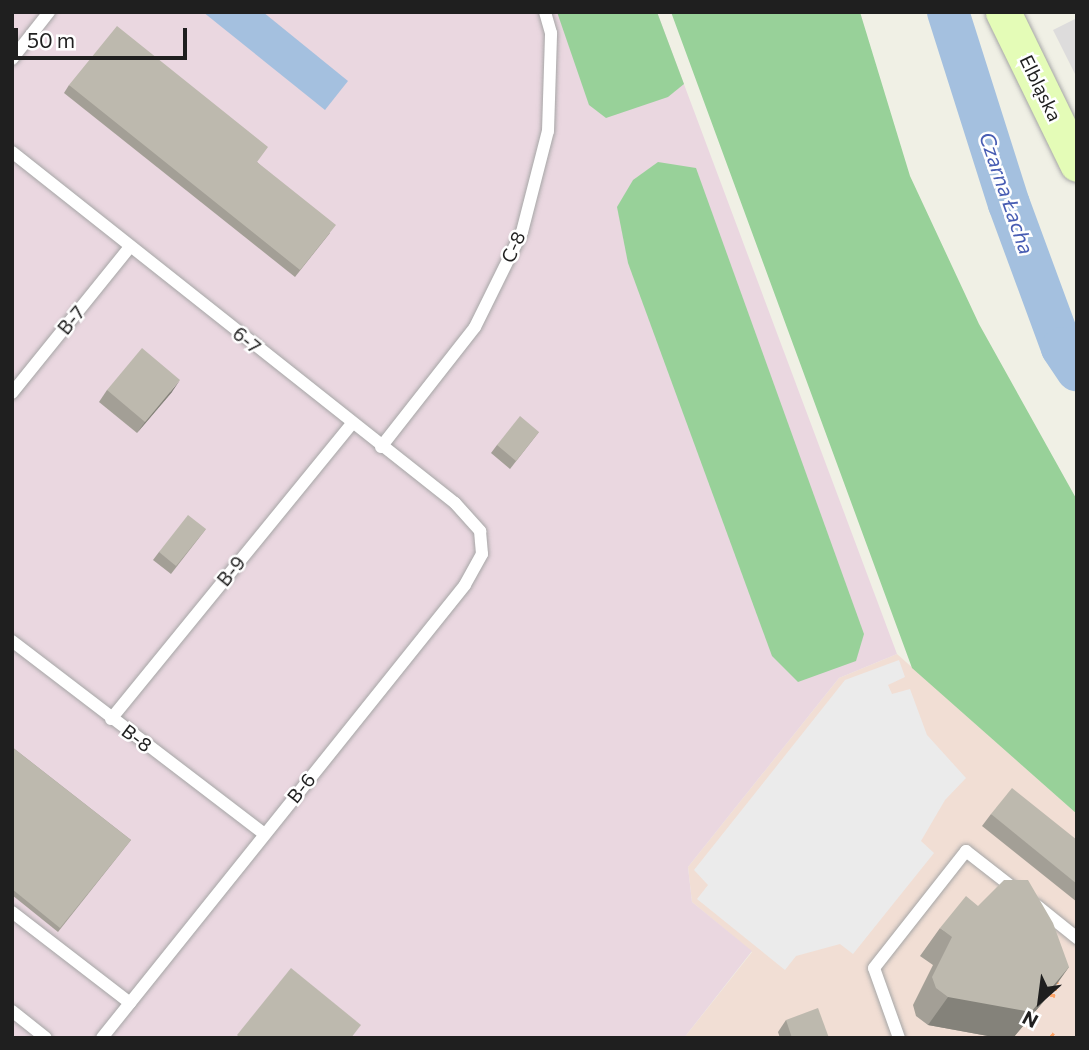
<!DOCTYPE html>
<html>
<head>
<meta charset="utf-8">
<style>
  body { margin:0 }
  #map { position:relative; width:1089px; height:1050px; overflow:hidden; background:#f0f0e5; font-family:Commissioner,sans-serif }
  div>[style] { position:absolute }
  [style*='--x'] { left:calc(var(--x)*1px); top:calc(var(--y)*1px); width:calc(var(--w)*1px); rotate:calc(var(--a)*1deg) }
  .residential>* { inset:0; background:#dddcdc }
  .commercial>* { inset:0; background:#f1ded4 }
  .industrial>* { inset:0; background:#ead7e0 }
  .forest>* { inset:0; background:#98d199 }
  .parking>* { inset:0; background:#ebebeb }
  .water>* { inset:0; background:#a4c0df }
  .river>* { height:42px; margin:-21px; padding:0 21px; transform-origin:21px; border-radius:21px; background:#a4c0df }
  .path>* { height:4.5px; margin-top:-2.25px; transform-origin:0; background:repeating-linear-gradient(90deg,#ffa568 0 3.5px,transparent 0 7px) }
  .roads { filter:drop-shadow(0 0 2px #a6a6a6) drop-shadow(0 0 2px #a6a6a6) }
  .service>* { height:12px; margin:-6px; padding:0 6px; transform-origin:6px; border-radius:6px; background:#fff }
  .secondary>* { height:35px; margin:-17.5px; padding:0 17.5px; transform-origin:17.5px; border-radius:17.5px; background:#e4fcb7 }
  .wall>* { inset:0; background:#a39f96 }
  .shaded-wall>* { inset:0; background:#84827a }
  .building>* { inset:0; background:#bdb9ae }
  span { translate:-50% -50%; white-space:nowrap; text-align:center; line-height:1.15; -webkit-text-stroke:5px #fff; paint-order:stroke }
  .street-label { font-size:19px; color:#1f1f1f }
  .water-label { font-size:21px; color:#485db3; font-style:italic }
  .frame { position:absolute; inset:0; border:14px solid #1f1f1f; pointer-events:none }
  .north { position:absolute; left:1005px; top:966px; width:70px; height:70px; -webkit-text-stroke:5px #fff; paint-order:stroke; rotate:208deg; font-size:19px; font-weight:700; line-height:28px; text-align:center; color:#1f1f1f }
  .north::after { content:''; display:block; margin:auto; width:24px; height:32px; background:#1f1f1f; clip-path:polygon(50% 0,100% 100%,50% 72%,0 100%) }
  .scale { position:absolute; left:14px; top:28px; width:173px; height:32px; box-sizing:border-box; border:4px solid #1f1f1f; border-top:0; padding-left:9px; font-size:21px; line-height:24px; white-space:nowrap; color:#1f1f1f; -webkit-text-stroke:5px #fff; paint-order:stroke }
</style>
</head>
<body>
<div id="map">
  <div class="residential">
    <div style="clip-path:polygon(1077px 18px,1077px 78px,1053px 30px)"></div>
  </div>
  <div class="commercial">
    <div style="clip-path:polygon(897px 654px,1077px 814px,1077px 1038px,684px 1038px,752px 952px,692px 902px,688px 867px,839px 678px)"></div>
  </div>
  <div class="industrial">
    <div style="clip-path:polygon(12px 12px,657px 12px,897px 654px,839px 678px,688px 867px,692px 902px,752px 951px,684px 1038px,12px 1038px)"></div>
  </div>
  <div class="forest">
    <div style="clip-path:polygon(557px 12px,657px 12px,684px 84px,668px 97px,606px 118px,589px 105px)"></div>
    <div style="clip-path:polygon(671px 12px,860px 12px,910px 176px,979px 324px,1077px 500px,1077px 814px,912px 668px)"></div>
    <div style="clip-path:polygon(658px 162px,696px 168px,864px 634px,856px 661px,798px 682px,772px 656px,628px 263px,617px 207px,633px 180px)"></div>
  </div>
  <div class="parking">
    <div style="clip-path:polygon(899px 660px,905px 677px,888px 685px,892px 694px,910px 689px,927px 735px,966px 778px,945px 800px,921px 841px,934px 853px,853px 954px,840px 944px,796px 956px,785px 970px,697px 899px,708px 885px,694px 870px,845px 680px)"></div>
  </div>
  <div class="water">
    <div style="clip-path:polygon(203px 12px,263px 12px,348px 81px,325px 110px)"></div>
  </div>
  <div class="river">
    <div style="--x:948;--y:12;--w:201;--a:72.4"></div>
    <div style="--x:1009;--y:204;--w:153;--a:69.8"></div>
    <div style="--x:1062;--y:348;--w:27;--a:56"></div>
  </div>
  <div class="path">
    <div style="--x:1052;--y:997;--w:16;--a:-75"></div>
    <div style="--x:1034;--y:1020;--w:4;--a:45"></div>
    <div style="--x:1051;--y:1034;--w:6;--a:39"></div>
  </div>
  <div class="roads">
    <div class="service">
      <div style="--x:12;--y:59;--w:60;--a:-51.8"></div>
      <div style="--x:12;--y:152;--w:565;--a:38.39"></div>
      <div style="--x:455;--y:503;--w:38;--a:48"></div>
      <div style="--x:480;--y:531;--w:23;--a:85"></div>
      <div style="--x:482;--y:554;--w:35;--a:119"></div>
      <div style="--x:465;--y:585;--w:580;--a:128.71"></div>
      <div style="--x:12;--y:393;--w:188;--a:-51.1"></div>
      <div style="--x:381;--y:447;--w:152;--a:-51.9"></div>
      <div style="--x:475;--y:327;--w:106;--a:-63.7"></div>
      <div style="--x:522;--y:232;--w:104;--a:-75.6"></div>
      <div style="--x:548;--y:131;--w:98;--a:-88.2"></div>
      <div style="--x:551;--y:33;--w:22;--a:-106"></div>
      <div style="--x:12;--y:641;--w:317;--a:37.4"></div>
      <div style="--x:111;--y:719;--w:381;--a:-50.8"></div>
      <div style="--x:1036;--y:905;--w:53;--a:38.8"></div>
      <div style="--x:12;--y:912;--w:149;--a:37.6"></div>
      <div style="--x:12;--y:1011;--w:43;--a:38.5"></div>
      <div style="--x:899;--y:1038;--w:74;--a:-109.7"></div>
      <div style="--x:874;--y:968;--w:149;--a:-51.8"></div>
      <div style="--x:966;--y:851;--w:63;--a:38"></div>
    </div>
    <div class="secondary">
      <div style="--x:1003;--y:12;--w:169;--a:64"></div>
    </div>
  </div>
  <div class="wall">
    <div style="clip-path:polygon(69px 85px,257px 162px,330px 233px,295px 277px,64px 93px)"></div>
    <div style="clip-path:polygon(107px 390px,172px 392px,137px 433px,99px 402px)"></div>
    <div style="clip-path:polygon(539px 432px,510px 469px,491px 453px,497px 445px)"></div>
    <div style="clip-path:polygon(206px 529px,171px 574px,153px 560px,159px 552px)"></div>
    <div style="clip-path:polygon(12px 747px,131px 840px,58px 932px,12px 895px)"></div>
    <div style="clip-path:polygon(991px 814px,1077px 840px,1077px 902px,982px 826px)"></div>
    <div style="clip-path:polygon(940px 928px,1049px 995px,1013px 1038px,999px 1038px,928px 1025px,916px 1016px,913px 1005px,933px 965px,920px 956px)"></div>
    <div style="clip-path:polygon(786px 1020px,829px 1038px,780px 1038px,778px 1032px)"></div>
  </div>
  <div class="shaded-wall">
    <div style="clip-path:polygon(180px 380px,172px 392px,137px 433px,145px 422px)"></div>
    <div style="clip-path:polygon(1069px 967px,1049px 995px,1013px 1038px,999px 1038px,928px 1025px,948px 997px)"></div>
  </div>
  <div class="building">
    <div style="clip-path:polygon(117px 26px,268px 147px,257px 162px,336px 225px,300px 270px,69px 85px)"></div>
    <div style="clip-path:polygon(142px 348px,180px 380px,145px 422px,107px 390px)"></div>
    <div style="clip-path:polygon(520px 416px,539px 432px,516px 461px,497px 445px)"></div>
    <div style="clip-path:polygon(188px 515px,206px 529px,176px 566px,159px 552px)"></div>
    <div style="clip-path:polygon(12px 747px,131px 840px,60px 928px,12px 889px)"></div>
    <div style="clip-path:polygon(1012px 788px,1077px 840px,1077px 884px,991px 814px)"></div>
    <div style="clip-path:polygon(1004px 880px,1028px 880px,1053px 923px,1069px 967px,1031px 1012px,948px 997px,936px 988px,932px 977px,952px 937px,940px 928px,966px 896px,978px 906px)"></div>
    <div style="clip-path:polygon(291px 968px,361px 1025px,351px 1038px,240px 1038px,237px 1035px)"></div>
    <div style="clip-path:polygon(818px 1008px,829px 1038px,792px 1038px,786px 1020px)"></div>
  </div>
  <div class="street-label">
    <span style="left:1041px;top:88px;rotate:64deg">Elbląska</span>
    <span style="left:513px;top:247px;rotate:-66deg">C-8</span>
    <span style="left:71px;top:320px;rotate:-51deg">B-7</span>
    <span style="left:247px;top:340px;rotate:39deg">6-7</span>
    <span style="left:231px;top:571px;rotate:-51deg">B-9</span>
    <span style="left:137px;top:738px;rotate:37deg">B-8</span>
    <span style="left:301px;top:788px;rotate:-51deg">B-6</span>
  </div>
  <div class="water-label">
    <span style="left:1007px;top:193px;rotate:71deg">Czarna Łacha</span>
  </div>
  <div class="frame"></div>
  <div class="north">N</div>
  <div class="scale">50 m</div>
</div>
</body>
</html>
